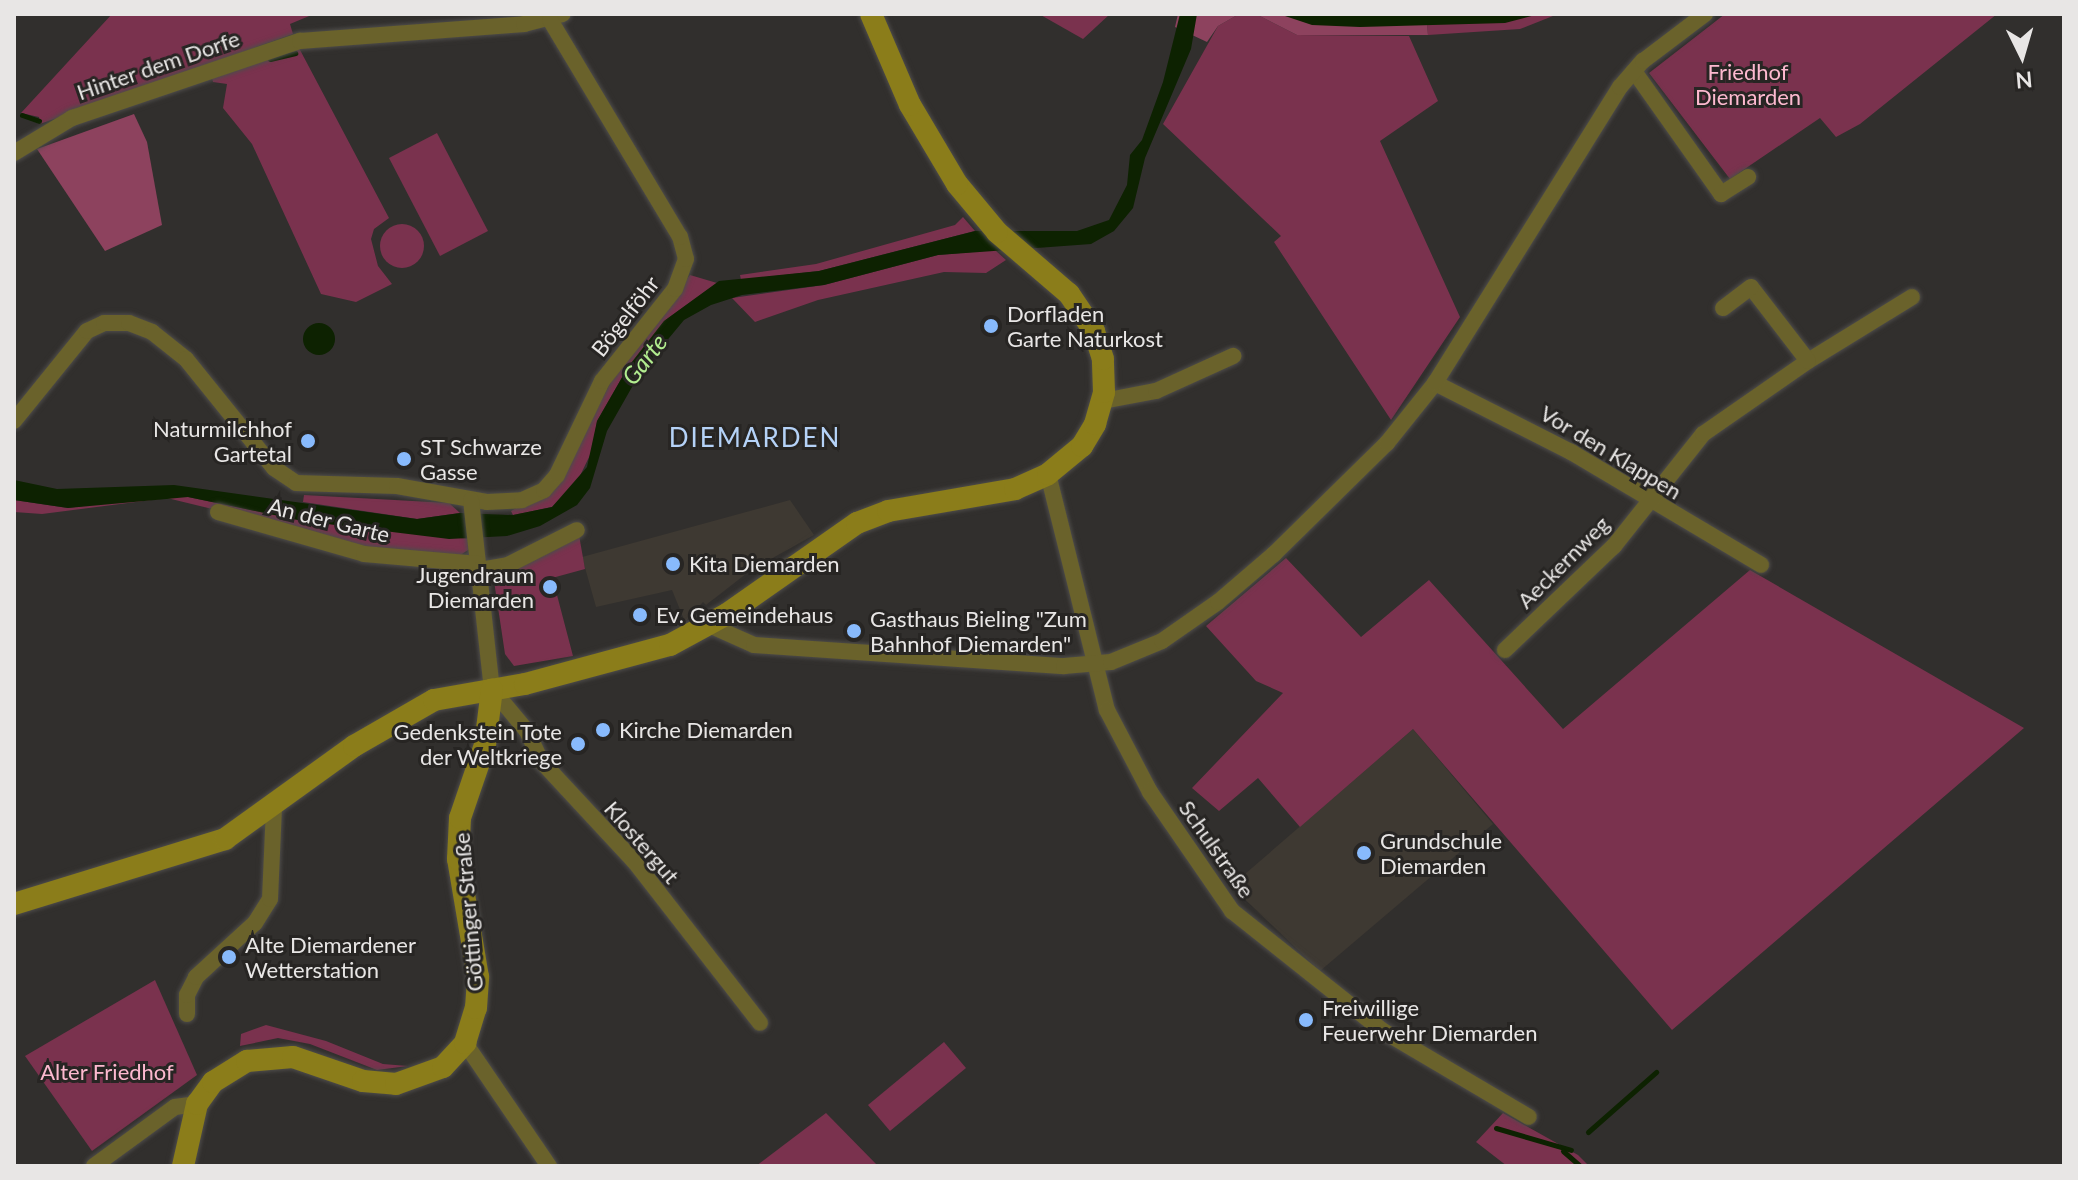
<!DOCTYPE html>
<html>
<head>
<meta charset="utf-8">
<style>
  body { margin:0 }
  #map { position:relative; width:2078px; height:1180px; overflow:hidden; background:#312f2d; font-family:Lato,sans-serif }
  div>[style] { position:absolute }
  [style*='--x'] { left:calc(var(--x)*1px); top:calc(var(--y)*1px); width:calc(var(--w)*1px); rotate:calc(var(--a)*1deg) }
  .built>* { inset:0; background:#3e3932 }
  .green>* { inset:0; background:#7a324e }
  .round { border-radius:50% }
  .forest>* { inset:0; background:#8d425e }
  .water>* { inset:0; background:#0d2201 }
  .stream>* { height:5px; margin:-2.5px; padding:0 2.5px; transform-origin:2.5px; border-radius:2.5px; background:#0d2201 }
  .roads { filter:drop-shadow(0 0 2px #4e4c4a) drop-shadow(0 0 2px #4e4c4a) }
  .street>* { height:16px; margin:-8px; padding:0 8px; transform-origin:8px; border-radius:8px; background:#6a622b }
  .secondary>* { height:22px; margin:-11px; padding:0 11px; transform-origin:11px; border-radius:11px; background:#8b7d1a }
  .dots>* { width:22px; height:22px; translate:-50% -50%; box-sizing:border-box; border:4px solid #272523; border-radius:50% }
  span { translate:-50% -50%; white-space:nowrap; text-align:center; line-height:1.15; -webkit-text-stroke:6px #272523; paint-order:stroke }
  .street-label { font-size:22px; color:#e8e6e5 }
  .park-label { font-size:22px; color:#fdb9cf }
  .poi-label { font-size:22px; color:#e8e6e5 }
  .left { translate:0 -50%; text-align:left }
  .right { translate:-100% -50%; text-align:right }
  .water-label { font-size:24px; color:#b2ed8f; font-style:italic }
  .quarter-label { font-size:26px; color:#b5d2f7; letter-spacing:2px }
  .frame { position:absolute; inset:0; border:16px solid #e8e6e5; pointer-events:none }
  .north { position:absolute; left:1982px; top:16px; width:80px; height:80px; -webkit-text-stroke:6px #272523; paint-order:stroke; rotate:175deg; font-size:22px; font-weight:700; line-height:32px; text-align:center; color:#e8e6e5 }
  .north::after { content:''; display:block; margin:auto; width:28px; height:36px; background:#e8e6e5; clip-path:polygon(50% 0,100% 100%,50% 72%,0 100%) }
</style>
</head>
<body>
<div id="map">
  <div class="built">
    <div style="clip-path:polygon(790px 500px,814px 535px,751px 570px,706px 605px,703px 602px,685px 622px,672px 590px,596px 607px,582px 557px)"></div>
    <div style="clip-path:polygon(1413px 729px,1493px 824px,1320px 971px,1231px 886px)"></div>
  </div>
  <div class="green">
    <div style="clip-path:polygon(112px 14px,314px 14px,290px 24px,293px 34px,40px 124px,39px 117px,21px 113px)"></div>
    <div style="clip-path:polygon(1039px 14px,1110px 14px,1083px 39px)"></div>
    <div style="clip-path:polygon(1239px 14px,1256px 14px,1297px 35px,1409px 36px,1438px 101px,1380px 141px,1460px 317px,1391px 420px,1274px 242px,1281px 236px,1163px 124px,1218px 26px)"></div>
    <div style="clip-path:polygon(1426px 14px,1558px 14px,1520px 29px,1428px 35px)"></div>
    <div style="clip-path:polygon(1725px 14px,1997px 14px,1860px 124px,1836px 137px,1820px 118px,1730px 179px,1649px 73px)"></div>
    <div style="clip-path:polygon(299px 48px,389px 218px,374px 229px,371px 239px,378px 266px,392px 284px,356px 302px,321px 294px,252px 144px,223px 108px,227px 84px,213px 82px,211px 74px)"></div>
    <div style="clip-path:polygon(437px 133px,488px 231px,440px 256px,389px 158px)"></div>
    <div style="clip-path:polygon(963px 217px,975px 231px,819px 271px,741px 280px,740px 275px,816px 264px,955px 225px)"></div>
    <div class="round" style="left:380px;top:224px;width:44px;height:44px"></div>
    <div style="clip-path:polygon(995px 250px,1006px 260px,986px 273px,944px 272px,818px 300px,755px 322px,732px 298px,824px 285px,938px 255px)"></div>
    <div style="clip-path:polygon(690px 275px,717px 283px,664px 321px,628px 367px,597px 421px,592px 451px,576px 484px,552px 507px,513px 515px,511px 511px,558px 485px,614px 376px)"></div>
    <div style="clip-path:polygon(304px 495px,449px 503px,460px 513px,417px 519px,303px 502px)"></div>
    <div style="clip-path:polygon(152px 497px,188px 497px,303px 521px,470px 539px,471px 548px,459px 556px,393px 553px,167px 498px,42px 514px,14px 512px,14px 500px,68px 508px)"></div>
    <div style="clip-path:polygon(579px 535px,585px 569px,541px 581px,546px 597px,557px 595px,573px 656px,514px 666px,505px 654px,494px 581px)"></div>
    <div style="clip-path:polygon(1286px 558px,1361px 637px,1429px 580px,1563px 729px,1750px 570px,2024px 728px,1672px 1030px,1413px 729px,1300px 827px,1258px 778px,1219px 811px,1192px 788px,1283px 693px,1256px 681px,1206px 626px)"></div>
    <div style="clip-path:polygon(155px 980px,197px 1075px,92px 1151px,25px 1056px)"></div>
    <div style="clip-path:polygon(266px 1025px,326px 1041px,383px 1064px,408px 1066px,377px 1070px,310px 1044px,278px 1038px,240px 1046px,241px 1034px)"></div>
    <div style="clip-path:polygon(944px 1042px,966px 1068px,890px 1131px,868px 1105px)"></div>
    <div style="clip-path:polygon(826px 1113px,878px 1166px,756px 1166px)"></div>
    <div style="clip-path:polygon(1503px 1113px,1578px 1155px,1589px 1166px,1507px 1166px,1476px 1142px)"></div>
  </div>
  <div class="forest">
    <div style="clip-path:polygon(1178px 14px,1239px 14px,1218px 26px,1207px 42px,1175px 27px)"></div>
    <div style="clip-path:polygon(1256px 14px,1426px 14px,1428px 35px,1297px 35px)"></div>
    <div style="clip-path:polygon(134px 114px,147px 142px,162px 225px,105px 251px,37px 149px)"></div>
  </div>
  <div class="water">
    <div style="clip-path:polygon(1180px 14px,1197px 14px,1191px 49px,1145px 158px,1133px 208px,1114px 231px,1091px 244px,938px 255px,824px 285px,742px 295px,711px 305px,684px 320px,640px 373px,607px 431px,590px 488px,577px 505px,540px 526px,507px 536px,449px 539px,303px 521px,188px 497px,68px 508px,14px 500px,14px 480px,57px 489px,174px 485px,417px 519px,460px 513px,513px 515px,552px 507px,587px 467px,597px 421px,628px 367px,664px 321px,719px 281px,819px 271px,975px 231px,1077px 231px,1109px 220px,1127px 185px,1130px 155px,1142px 140px,1163px 82px)"></div>
    <div style="clip-path:polygon(1279px 14px,1539px 14px,1505px 23px,1360px 27px,1312px 25px)"></div>
    <div class="round" style="left:303px;top:323px;width:32px;height:32px"></div>
  </div>
  <div class="stream">
    <div style="--x:270;--y:59;--w:26;--a:-13"></div>
    <div style="--x:22;--y:115;--w:18;--a:19"></div>
    <div style="--x:1496;--y:1128;--w:78;--a:16.3"></div>
    <div style="--x:1588;--y:1132;--w:91;--a:-41.4"></div>
    <div style="--x:1563;--y:1151;--w:23;--a:41"></div>
  </div>
  <div class="roads">
    <div class="street">
      <div style="--x:1634;--y:71;--w:151;--a:54.7"></div>
      <div style="--x:1721;--y:194;--w:32;--a:-32"></div>
      <div style="--x:14;--y:153;--w:68;--a:-31.1"></div>
      <div style="--x:72;--y:118;--w:241;--a:-18.7"></div>
      <div style="--x:300;--y:41;--w:225;--a:-4.3"></div>
      <div style="--x:524;--y:24;--w:40;--a:-14.4"></div>
      <div style="--x:1808;--y:361;--w:122;--a:-31.6"></div>
      <div style="--x:1435;--y:383;--w:153;--a:26.9"></div>
      <div style="--x:1571;--y:452;--w:221;--a:30.7"></div>
      <div style="--x:1103;--y:401;--w:54;--a:-10.7"></div>
      <div style="--x:1156;--y:391;--w:85;--a:-24.4"></div>
      <div style="--x:14;--y:421;--w:116;--a:-51"></div>
      <div style="--x:87;--y:331;--w:19;--a:-25"></div>
      <div style="--x:104;--y:323;--w:25;--a:0"></div>
      <div style="--x:129;--y:323;--w:25;--a:21"></div>
      <div style="--x:152;--y:332;--w:43;--a:38.5"></div>
      <div style="--x:186;--y:359;--w:140;--a:51.1"></div>
      <div style="--x:274;--y:468;--w:27;--a:34"></div>
      <div style="--x:296;--y:483;--w:101;--a:1.7"></div>
      <div style="--x:397;--y:486;--w:91;--a:10.1"></div>
      <div style="--x:487;--y:502;--w:35;--a:-3"></div>
      <div style="--x:522;--y:500;--w:24;--a:-24"></div>
      <div style="--x:544;--y:490;--w:20;--a:-49"></div>
      <div style="--x:557;--y:475;--w:104;--a:-64.4"></div>
      <div style="--x:602;--y:381;--w:117;--a:-51.6"></div>
      <div style="--x:675;--y:289;--w:32;--a:-70"></div>
      <div style="--x:686;--y:259;--w:23;--a:-105"></div>
      <div style="--x:680;--y:237;--w:253;--a:-120.9"></div>
      <div style="--x:1048;--y:474;--w:243;--a:76"></div>
      <div style="--x:1107;--y:710;--w:93;--a:62.3"></div>
      <div style="--x:1150;--y:792;--w:145;--a:55.4"></div>
      <div style="--x:1232;--y:911;--w:193;--a:38.5"></div>
      <div style="--x:1383;--y:1031;--w:169;--a:30.5"></div>
      <div style="--x:471;--y:500;--w:190;--a:83.7"></div>
      <div style="--x:492;--y:689;--w:55;--a:50.2"></div>
      <div style="--x:527;--y:731;--w:33;--a:65"></div>
      <div style="--x:541;--y:761;--w:137;--a:47.1"></div>
      <div style="--x:634;--y:861;--w:205;--a:52.1"></div>
      <div style="--x:218;--y:512;--w:152;--a:16"></div>
      <div style="--x:364;--y:554;--w:115;--a:5"></div>
      <div style="--x:480;--y:570;--w:28;--a:-10"></div>
      <div style="--x:508;--y:565;--w:77;--a:-26.9"></div>
      <div style="--x:709;--y:625;--w:49;--a:24"></div>
      <div style="--x:754;--y:645;--w:311;--a:3.9"></div>
      <div style="--x:1064;--y:666;--w:47;--a:-4.9"></div>
      <div style="--x:1111;--y:662;--w:55;--a:-22.4"></div>
      <div style="--x:1162;--y:641;--w:68;--a:-34.9"></div>
      <div style="--x:1218;--y:602;--w:74;--a:-40.6"></div>
      <div style="--x:1274;--y:554;--w:158;--a:-44.5"></div>
      <div style="--x:1387;--y:443;--w:77;--a:-51.3"></div>
      <div style="--x:1435;--y:383;--w:349;--a:-58"></div>
      <div style="--x:1620;--y:87;--w:35;--a:-49"></div>
      <div style="--x:1643;--y:61;--w:78;--a:-37.2"></div>
      <div style="--x:1505;--y:650;--w:151;--a:-43.7"></div>
      <div style="--x:1614;--y:546;--w:143;--a:-51.5"></div>
      <div style="--x:1703;--y:434;--w:128;--a:-34.8"></div>
      <div style="--x:1808;--y:361;--w:93;--a:-127.6"></div>
      <div style="--x:1751;--y:287;--w:35;--a:143"></div>
      <div style="--x:187;--y:1014;--w:19;--a:-90"></div>
      <div style="--x:187;--y:995;--w:20;--a:-63"></div>
      <div style="--x:196;--y:977;--w:80;--a:-42.5"></div>
      <div style="--x:255;--y:923;--w:28;--a:-58"></div>
      <div style="--x:270;--y:899;--w:91;--a:-87.5"></div>
      <div style="--x:465;--y:1043;--w:149;--a:55.7"></div>
      <div style="--x:94;--y:1166;--w:100;--a:-36.1"></div>
      <div style="--x:175;--y:1107;--w:22;--a:-8"></div>
    </div>
    <div class="secondary">
      <div style="--x:14;--y:904;--w:221;--a:-17.1"></div>
      <div style="--x:225;--y:839;--w:159;--a:-35.8"></div>
      <div style="--x:354;--y:746;--w:92;--a:-29.9"></div>
      <div style="--x:434;--y:700;--w:92;--a:-10"></div>
      <div style="--x:525;--y:684;--w:150;--a:-15.1"></div>
      <div style="--x:670;--y:645;--w:65;--a:-28.5"></div>
      <div style="--x:727;--y:614;--w:159;--a:-35"></div>
      <div style="--x:857;--y:523;--w:33;--a:-21"></div>
      <div style="--x:888;--y:511;--w:129;--a:-9.8"></div>
      <div style="--x:1015;--y:489;--w:36;--a:-24"></div>
      <div style="--x:1048;--y:474;--w:44;--a:-39.5"></div>
      <div style="--x:1082;--y:446;--w:26;--a:-59"></div>
      <div style="--x:1095;--y:424;--w:33;--a:-74"></div>
      <div style="--x:1104;--y:392;--w:33;--a:-92"></div>
      <div style="--x:1103;--y:359;--w:29;--a:-108"></div>
      <div style="--x:1094;--y:331;--w:45;--a:-124"></div>
      <div style="--x:1069;--y:294;--w:95;--a:-139.3"></div>
      <div style="--x:997;--y:232;--w:62;--a:-129.8"></div>
      <div style="--x:957;--y:184;--w:92;--a:-120.7"></div>
      <div style="--x:910;--y:105;--w:99;--a:-113.2"></div>
      <div style="--x:183;--y:1166;--w:64;--a:-77.3"></div>
      <div style="--x:197;--y:1104;--w:27;--a:-54"></div>
      <div style="--x:213;--y:1082;--w:40;--a:-32"></div>
      <div style="--x:247;--y:1061;--w:46;--a:-5"></div>
      <div style="--x:293;--y:1057;--w:74;--a:18.9"></div>
      <div style="--x:363;--y:1081;--w:33;--a:5"></div>
      <div style="--x:396;--y:1084;--w:50;--a:-19.9"></div>
      <div style="--x:443;--y:1067;--w:33;--a:-47"></div>
      <div style="--x:465;--y:1043;--w:37;--a:-73"></div>
      <div style="--x:476;--y:1008;--w:31;--a:-86"></div>
      <div style="--x:478;--y:977;--w:120;--a:-99.6"></div>
      <div style="--x:458;--y:859;--w:41;--a:-87.2"></div>
      <div style="--x:460;--y:818;--w:77;--a:-71.1"></div>
      <div style="--x:485;--y:745;--w:56;--a:-82.9"></div>
    </div>
  </div>
  <div class="dots">
    <div style="left:991px;top:326px;background:#88bafc"></div>
    <div style="left:308px;top:441px;background:#88bafc"></div>
    <div style="left:404px;top:459px;background:#88bafc"></div>
    <div style="left:673px;top:564px;background:#88bafc"></div>
    <div style="left:550px;top:587px;background:#88bafc"></div>
    <div style="left:640px;top:615px;background:#88bafc"></div>
    <div style="left:854px;top:631px;background:#88bafc"></div>
    <div style="left:603px;top:730px;background:#88bafc"></div>
    <div style="left:578px;top:744px;background:#88bafc"></div>
    <div style="left:1364px;top:853px;background:#88bafc"></div>
    <div style="left:229px;top:957px;background:#88bafc"></div>
    <div style="left:1306px;top:1020px;background:#88bafc"></div>
  </div>
  <div class="street-label">
    <span style="left:158px;top:65px;rotate:-19deg">Hinter dem Dorfe</span>
    <span style="left:625px;top:316px;rotate:-52deg">Bögelföhr</span>
    <span style="left:1611px;top:452px;rotate:31deg">Vor den Klappen</span>
    <span style="left:329px;top:520px;rotate:14deg">An der Garte</span>
    <span style="left:1563px;top:562px;rotate:-45deg">Aeckernweg</span>
    <span style="left:642px;top:842px;rotate:49deg">Klostergut</span>
    <span style="left:1217px;top:849px;rotate:55deg">Schulstraße</span>
    <span style="left:468px;top:912px;rotate:-95deg">Göttinger Straße</span>
  </div>
  <div class="park-label">
    <span style="left:1748px;top:84px">Friedhof<br>Diemarden</span>
    <span style="left:107px;top:1072px">Alter Friedhof</span>
  </div>
  <div class="poi-label">
    <span class="left" style="left:1007px;top:326px">Dorfladen<br>Garte Naturkost</span>
    <span class="right" style="left:292px;top:441px">Naturmilchhof<br>Gartetal</span>
    <span class="left" style="left:420px;top:459px">ST Schwarze<br>Gasse</span>
    <span class="left" style="left:689px;top:564px">Kita Diemarden</span>
    <span class="right" style="left:534px;top:587px">Jugendraum<br>Diemarden</span>
    <span class="left" style="left:656px;top:615px">Ev. Gemeindehaus</span>
    <span class="left" style="left:870px;top:631px">Gasthaus Bieling "Zum<br>Bahnhof Diemarden"</span>
    <span class="left" style="left:619px;top:730px">Kirche Diemarden</span>
    <span class="right" style="left:562px;top:744px">Gedenkstein Tote<br>der Weltkriege</span>
    <span class="left" style="left:1380px;top:853px">Grundschule<br>Diemarden</span>
    <span class="left" style="left:245px;top:957px">Alte Diemardener<br>Wetterstation</span>
    <span class="left" style="left:1322px;top:1020px">Freiwillige<br>Feuerwehr Diemarden</span>
  </div>
  <div class="water-label">
    <span style="left:644px;top:359px;rotate:-52deg">Garte</span>
  </div>
  <div class="quarter-label">
    <span style="left:755px;top:438px">DIEMARDEN</span>
  </div>
  <div class="frame"></div>
  <div class="north">N</div>
</div>
</body>
</html>
